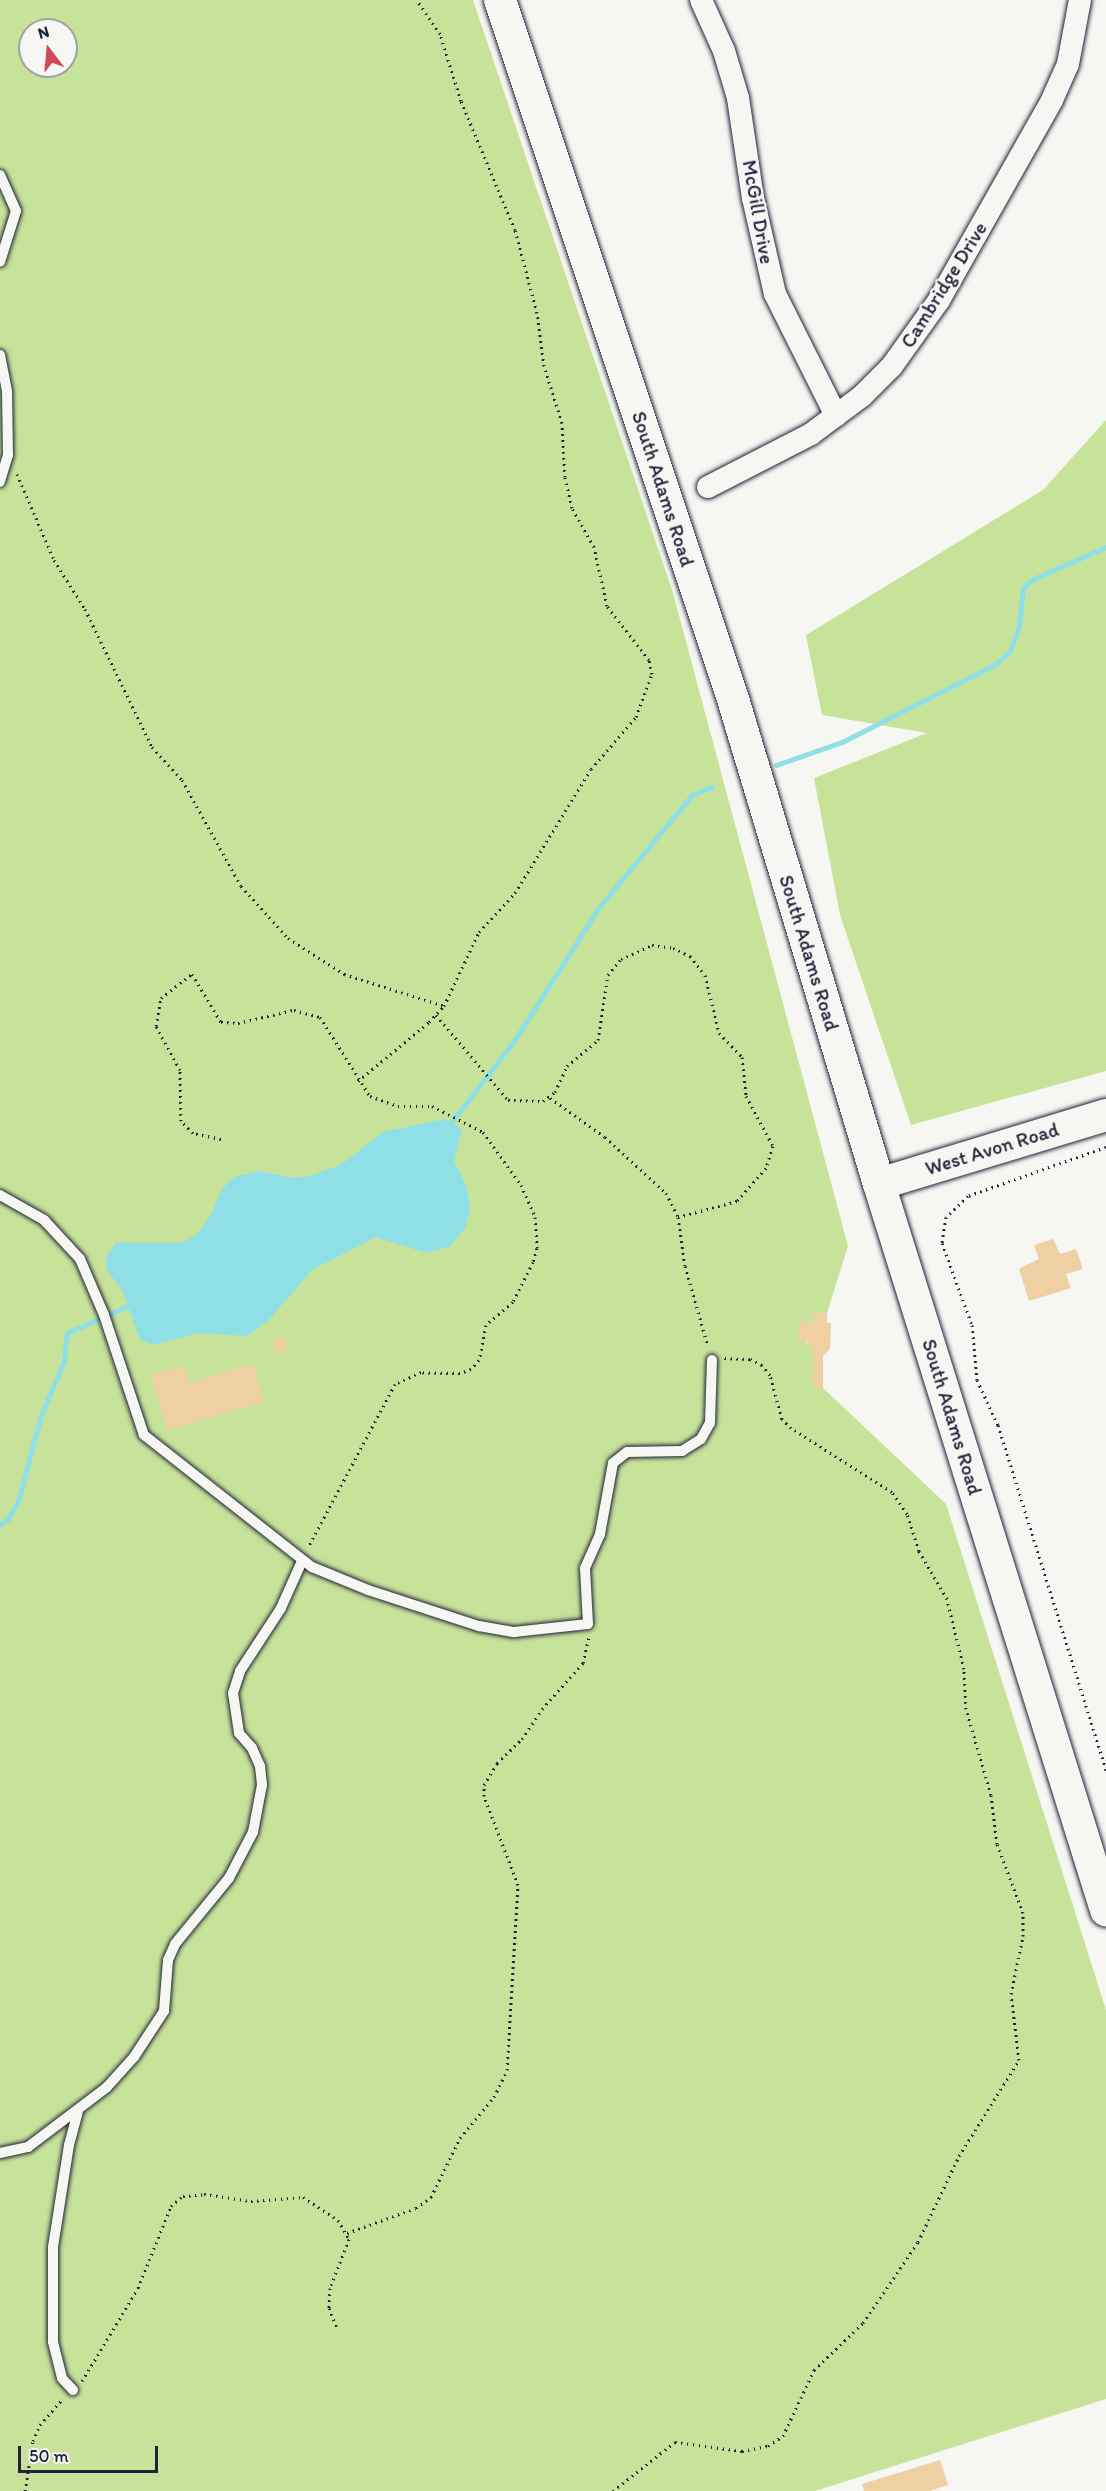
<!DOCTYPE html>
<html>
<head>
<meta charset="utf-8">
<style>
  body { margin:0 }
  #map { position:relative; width:1106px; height:2491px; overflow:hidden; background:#f6f6f2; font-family:Itim,sans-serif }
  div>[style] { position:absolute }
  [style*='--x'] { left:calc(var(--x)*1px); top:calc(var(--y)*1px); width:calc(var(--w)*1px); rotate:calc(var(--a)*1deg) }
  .green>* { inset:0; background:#c7e39a }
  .water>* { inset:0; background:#8edfe6 }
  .stream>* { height:5px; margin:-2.5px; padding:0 2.5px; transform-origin:2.5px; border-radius:2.5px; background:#8edfe6 }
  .building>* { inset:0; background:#efd0a2 }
  .path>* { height:3px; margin-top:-1.5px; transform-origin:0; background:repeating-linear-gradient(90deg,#22223b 0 1.5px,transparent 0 6px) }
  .roads { filter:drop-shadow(0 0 2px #22223b) drop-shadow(0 0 2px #22223b) }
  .lane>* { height:10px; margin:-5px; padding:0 5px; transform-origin:5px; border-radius:5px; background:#f6f6f2 }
  .street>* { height:22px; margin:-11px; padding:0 11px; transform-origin:11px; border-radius:11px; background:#f6f6f2 }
  .secondary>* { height:32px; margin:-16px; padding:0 16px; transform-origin:16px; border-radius:16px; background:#f6f6f2 }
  span { translate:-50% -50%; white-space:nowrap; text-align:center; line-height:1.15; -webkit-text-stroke:4.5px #f6f6f2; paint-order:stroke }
  .street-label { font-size:20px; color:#22223b }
  .north { position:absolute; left:18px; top:18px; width:60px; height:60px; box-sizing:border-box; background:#f6f6f2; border:2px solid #a1a1a9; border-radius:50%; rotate:344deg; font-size:16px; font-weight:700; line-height:24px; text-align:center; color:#22223b }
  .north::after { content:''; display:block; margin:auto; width:21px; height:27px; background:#d1495b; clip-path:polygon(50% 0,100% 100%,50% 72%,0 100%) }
  .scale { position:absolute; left:18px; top:2446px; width:140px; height:27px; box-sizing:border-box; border:3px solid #22223b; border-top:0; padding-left:8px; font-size:18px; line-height:21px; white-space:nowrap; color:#22223b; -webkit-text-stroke:4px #f6f6f2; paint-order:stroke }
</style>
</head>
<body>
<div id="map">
  <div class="green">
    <div style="clip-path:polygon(evenodd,0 0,473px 0,673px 593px,848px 1246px,827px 1313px,813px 1313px,813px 1322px,799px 1322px,809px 1347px,813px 1347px,813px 1388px,823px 1388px,946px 1504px,1106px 2010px,1106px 2399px,815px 2491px,0 2491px,0 0,30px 30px,66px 30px,66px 66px,30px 66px,30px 30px)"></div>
    <div style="clip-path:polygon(1106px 420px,1106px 1071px,911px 1125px,840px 915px,814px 778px,927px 733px,822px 715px,806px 635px,1043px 490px)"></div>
  </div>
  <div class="water">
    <div style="clip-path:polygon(445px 1119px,462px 1129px,454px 1161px,467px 1187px,470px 1207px,466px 1227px,450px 1246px,426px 1253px,376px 1237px,312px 1270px,268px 1321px,247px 1336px,198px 1333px,154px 1345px,140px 1340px,123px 1292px,106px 1268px,107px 1255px,116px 1243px,182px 1243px,196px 1235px,211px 1215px,222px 1189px,234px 1177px,259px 1171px,293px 1178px,310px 1176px,342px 1164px,383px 1132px)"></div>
  </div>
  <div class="stream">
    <div style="--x:776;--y:765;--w:70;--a:-19.2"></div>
    <div style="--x:842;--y:742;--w:173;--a:-26.9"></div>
    <div style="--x:996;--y:664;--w:19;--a:-43"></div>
    <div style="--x:1010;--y:651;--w:27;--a:-70"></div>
    <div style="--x:1019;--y:626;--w:38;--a:-84"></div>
    <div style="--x:1023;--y:588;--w:13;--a:-42"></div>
    <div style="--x:1033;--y:579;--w:80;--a:-23.7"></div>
    <div style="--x:450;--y:1124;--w:105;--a:-52.4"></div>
    <div style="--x:514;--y:1041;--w:159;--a:-57.6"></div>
    <div style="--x:599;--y:907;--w:146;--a:-50.3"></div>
    <div style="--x:692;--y:795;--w:21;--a:-23"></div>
    <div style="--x:0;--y:1525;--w:10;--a:-37"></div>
    <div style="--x:8;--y:1519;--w:24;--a:-62"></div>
    <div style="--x:19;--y:1498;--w:86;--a:-75.2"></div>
    <div style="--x:41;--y:1415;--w:59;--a:-66.9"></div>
    <div style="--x:64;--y:1361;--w:28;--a:-84"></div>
    <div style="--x:67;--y:1333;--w:73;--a:-24.1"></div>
  </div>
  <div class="building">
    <div style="clip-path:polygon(1053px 1239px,1060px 1254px,1076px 1249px,1083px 1269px,1066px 1274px,1071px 1288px,1029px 1301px,1019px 1269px,1039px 1259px,1034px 1245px)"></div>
    <div style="clip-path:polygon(813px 1313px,827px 1313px,827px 1323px,831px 1323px,830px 1349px,823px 1356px,823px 1388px,813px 1388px,813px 1347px,808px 1347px,808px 1342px,799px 1342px,799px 1322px,813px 1322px)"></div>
    <div style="clip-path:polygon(283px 1336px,288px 1350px,276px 1354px,272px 1341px)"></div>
    <div style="clip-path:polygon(254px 1364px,264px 1402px,167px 1430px,152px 1375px,184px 1366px,189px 1383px)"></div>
    <div style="clip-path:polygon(940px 2460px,948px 2485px,930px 2491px,864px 2491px,862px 2484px)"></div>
  </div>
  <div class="path">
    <div style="--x:17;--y:474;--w:94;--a:66.7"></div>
    <div style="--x:54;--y:560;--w:58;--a:57.7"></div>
    <div style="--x:85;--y:609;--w:153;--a:64.1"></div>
    <div style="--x:152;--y:747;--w:45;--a:47.7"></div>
    <div style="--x:182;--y:780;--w:121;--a:60.9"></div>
    <div style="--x:241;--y:886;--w:70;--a:47.9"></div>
    <div style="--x:288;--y:938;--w:67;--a:32.7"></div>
    <div style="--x:344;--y:974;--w:105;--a:17.7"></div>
    <div style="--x:436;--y:1015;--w:111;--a:49.7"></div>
    <div style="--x:508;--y:1100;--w:35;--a:2"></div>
    <div style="--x:543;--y:1101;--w:15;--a:-37"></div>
    <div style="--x:555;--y:1092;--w:29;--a:-65"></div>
    <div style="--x:567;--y:1066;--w:40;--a:-40"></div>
    <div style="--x:598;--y:1040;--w:66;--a:-81.3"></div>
    <div style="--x:608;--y:975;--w:21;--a:-51"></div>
    <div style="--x:621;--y:959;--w:34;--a:-24"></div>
    <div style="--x:652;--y:945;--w:21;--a:8"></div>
    <div style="--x:673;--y:948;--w:19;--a:25"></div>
    <div style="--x:690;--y:956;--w:24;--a:52"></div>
    <div style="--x:705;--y:975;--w:60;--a:76.4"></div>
    <div style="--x:719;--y:1033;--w:33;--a:46"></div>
    <div style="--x:742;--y:1057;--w:39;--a:84"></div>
    <div style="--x:746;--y:1096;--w:57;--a:61.6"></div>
    <div style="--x:773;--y:1146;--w:23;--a:108"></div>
    <div style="--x:766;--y:1168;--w:44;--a:131.3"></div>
    <div style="--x:737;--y:1201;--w:61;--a:164.8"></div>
    <div style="--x:358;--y:1081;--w:92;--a:-39.7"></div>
    <div style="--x:429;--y:1022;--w:22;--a:-47"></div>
    <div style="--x:444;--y:1006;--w:82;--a:-64.7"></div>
    <div style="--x:479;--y:932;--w:53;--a:-47.3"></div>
    <div style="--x:515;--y:893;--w:145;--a:-58.5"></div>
    <div style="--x:591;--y:769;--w:69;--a:-49.1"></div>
    <div style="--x:636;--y:717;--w:46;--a:-69.6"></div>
    <div style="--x:652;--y:674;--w:14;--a:-102"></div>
    <div style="--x:649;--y:660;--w:68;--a:-127.9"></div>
    <div style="--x:607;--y:606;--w:60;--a:-102.4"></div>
    <div style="--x:594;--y:547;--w:45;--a:-119.4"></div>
    <div style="--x:572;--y:508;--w:32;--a:-103"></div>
    <div style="--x:565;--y:477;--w:54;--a:-93.2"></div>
    <div style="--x:562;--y:423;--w:60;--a:-107.5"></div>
    <div style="--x:544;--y:366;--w:53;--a:-97.5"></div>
    <div style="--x:537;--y:313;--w:86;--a:-104.8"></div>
    <div style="--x:515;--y:230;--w:140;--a:-112.7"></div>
    <div style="--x:461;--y:101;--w:70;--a:-107.4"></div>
    <div style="--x:440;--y:34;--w:41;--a:-124.1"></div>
    <div style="--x:550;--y:1098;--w:67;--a:35.3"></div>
    <div style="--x:605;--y:1137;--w:83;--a:42.6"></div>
    <div style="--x:666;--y:1193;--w:27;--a:63"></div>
    <div style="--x:678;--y:1217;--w:49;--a:81.9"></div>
    <div style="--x:685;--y:1266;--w:83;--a:74"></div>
    <div style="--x:221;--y:1139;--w:29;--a:-168"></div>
    <div style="--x:193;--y:1133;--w:17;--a:-135"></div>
    <div style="--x:181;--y:1121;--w:51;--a:-91.1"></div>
    <div style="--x:180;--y:1070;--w:50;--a:-118.6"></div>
    <div style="--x:156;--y:1026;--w:28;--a:-80"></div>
    <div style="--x:161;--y:998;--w:39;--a:-38"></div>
    <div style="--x:192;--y:974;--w:56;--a:58.9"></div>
    <div style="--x:221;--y:1022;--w:17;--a:3"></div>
    <div style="--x:238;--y:1023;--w:57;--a:-13.1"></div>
    <div style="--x:294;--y:1010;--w:27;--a:15"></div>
    <div style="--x:320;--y:1017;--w:93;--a:57.7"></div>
    <div style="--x:370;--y:1096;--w:30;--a:20"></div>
    <div style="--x:398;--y:1106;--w:34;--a:0"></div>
    <div style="--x:432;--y:1106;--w:57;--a:27"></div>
    <div style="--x:483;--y:1132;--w:65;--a:54.4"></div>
    <div style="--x:521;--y:1185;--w:35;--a:66"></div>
    <div style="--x:535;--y:1217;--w:31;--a:86"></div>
    <div style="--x:537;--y:1248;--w:15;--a:106"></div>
    <div style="--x:533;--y:1262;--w:45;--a:116.6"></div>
    <div style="--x:513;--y:1302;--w:35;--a:140"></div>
    <div style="--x:486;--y:1325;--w:36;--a:101"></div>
    <div style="--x:479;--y:1360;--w:12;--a:132"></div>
    <div style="--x:471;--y:1369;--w:12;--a:160"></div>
    <div style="--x:460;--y:1373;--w:39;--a:-179"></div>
    <div style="--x:421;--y:1372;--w:29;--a:155"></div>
    <div style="--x:395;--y:1384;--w:183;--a:118"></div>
    <div style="--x:1106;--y:1147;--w:146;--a:160.5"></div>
    <div style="--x:968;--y:1196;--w:30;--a:136"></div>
    <div style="--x:946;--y:1217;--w:26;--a:99"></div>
    <div style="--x:942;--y:1243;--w:87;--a:69.9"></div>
    <div style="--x:972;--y:1325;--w:55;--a:84.8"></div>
    <div style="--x:977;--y:1380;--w:50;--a:65"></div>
    <div style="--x:998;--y:1425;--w:362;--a:72.6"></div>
    <div style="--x:347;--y:2233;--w:73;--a:-19.9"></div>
    <div style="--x:416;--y:2208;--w:19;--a:-36"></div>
    <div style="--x:431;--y:2197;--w:66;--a:-63.8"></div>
    <div style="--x:460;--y:2138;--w:53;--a:-50.3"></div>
    <div style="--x:494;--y:2097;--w:30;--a:-64"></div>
    <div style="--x:507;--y:2070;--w:185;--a:-86.6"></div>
    <div style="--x:518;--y:1885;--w:95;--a:-110.9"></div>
    <div style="--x:484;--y:1796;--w:11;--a:-90"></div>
    <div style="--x:484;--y:1785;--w:26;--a:-59"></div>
    <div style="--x:497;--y:1763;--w:35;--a:-44"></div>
    <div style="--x:522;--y:1739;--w:36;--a:-56"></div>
    <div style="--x:542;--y:1709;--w:62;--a:-48.3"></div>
    <div style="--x:583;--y:1663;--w:26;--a:-77"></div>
    <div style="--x:82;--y:2381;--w:109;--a:-58.9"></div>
    <div style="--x:138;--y:2288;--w:88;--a:-68.1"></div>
    <div style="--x:171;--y:2206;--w:16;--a:-40"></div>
    <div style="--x:183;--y:2196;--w:21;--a:-5"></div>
    <div style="--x:204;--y:2194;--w:48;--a:8.5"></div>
    <div style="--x:251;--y:2201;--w:52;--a:-4.4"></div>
    <div style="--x:303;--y:2197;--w:42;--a:33.3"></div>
    <div style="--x:338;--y:2220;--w:22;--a:60"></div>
    <div style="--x:349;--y:2239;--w:53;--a:111.2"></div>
    <div style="--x:330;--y:2288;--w:20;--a:93"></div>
    <div style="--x:329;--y:2308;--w:24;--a:68"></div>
    <div style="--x:25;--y:2491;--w:51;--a:-80.9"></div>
    <div style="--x:33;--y:2441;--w:17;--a:-66"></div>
    <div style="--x:40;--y:2425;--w:33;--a:-49"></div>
    <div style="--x:613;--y:2491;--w:79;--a:-38.3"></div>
    <div style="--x:675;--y:2442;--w:68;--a:7.7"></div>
    <div style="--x:742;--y:2451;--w:26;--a:-11"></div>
    <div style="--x:768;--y:2446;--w:18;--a:-34"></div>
    <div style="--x:783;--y:2436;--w:73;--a:-64.8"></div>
    <div style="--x:814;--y:2370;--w:68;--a:-43.8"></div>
    <div style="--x:863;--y:2323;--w:98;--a:-55.8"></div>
    <div style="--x:918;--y:2242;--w:95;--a:-64.5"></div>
    <div style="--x:959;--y:2156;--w:113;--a:-58"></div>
    <div style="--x:1019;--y:2060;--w:66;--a:-96.9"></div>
    <div style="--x:1011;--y:1994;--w:59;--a:-78.3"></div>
    <div style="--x:1023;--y:1936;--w:23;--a:-90"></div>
    <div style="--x:1023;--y:1913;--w:74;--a:-110.6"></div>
    <div style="--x:997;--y:1844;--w:49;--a:-97"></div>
    <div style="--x:991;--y:1795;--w:90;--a:-106.2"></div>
    <div style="--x:966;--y:1709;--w:40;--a:-92.9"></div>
    <div style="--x:964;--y:1669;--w:72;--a:-103.7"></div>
    <div style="--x:947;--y:1599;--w:56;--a:-120.3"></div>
    <div style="--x:919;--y:1551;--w:39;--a:-108"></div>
    <div style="--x:907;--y:1514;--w:27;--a:-124"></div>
    <div style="--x:892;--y:1492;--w:120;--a:-147.6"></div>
    <div style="--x:791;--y:1428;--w:13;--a:-135"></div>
    <div style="--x:782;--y:1419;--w:46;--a:-105.3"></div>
    <div style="--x:770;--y:1375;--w:13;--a:-129"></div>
    <div style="--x:762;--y:1365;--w:13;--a:-153"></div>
    <div style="--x:750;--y:1359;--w:26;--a:-178"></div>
  </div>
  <div class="roads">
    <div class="lane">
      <div style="--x:0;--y:175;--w:39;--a:66"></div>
      <div style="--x:16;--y:211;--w:53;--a:107.4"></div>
      <div style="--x:0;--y:355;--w:38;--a:79"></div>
      <div style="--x:7;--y:392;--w:63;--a:89.1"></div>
      <div style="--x:8;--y:455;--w:28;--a:107"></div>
      <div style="--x:0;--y:1195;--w:51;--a:29.6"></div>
      <div style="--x:44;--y:1220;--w:53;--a:47.3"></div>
      <div style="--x:80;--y:1259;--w:61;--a:66.8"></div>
      <div style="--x:104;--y:1315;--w:126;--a:71.6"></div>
      <div style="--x:144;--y:1435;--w:214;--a:38.2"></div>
      <div style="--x:312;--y:1567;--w:61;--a:22.3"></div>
      <div style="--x:368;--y:1590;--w:117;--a:18"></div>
      <div style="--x:479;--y:1626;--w:36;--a:10"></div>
      <div style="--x:514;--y:1632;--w:74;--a:-6.2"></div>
      <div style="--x:588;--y:1624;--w:56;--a:-93.1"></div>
      <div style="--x:585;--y:1568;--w:37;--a:-66"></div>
      <div style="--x:600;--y:1534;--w:72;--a:-79.6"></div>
      <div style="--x:613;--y:1463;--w:18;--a:-38"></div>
      <div style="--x:627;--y:1452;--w:55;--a:-1"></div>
      <div style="--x:682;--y:1451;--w:22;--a:-32"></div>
      <div style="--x:701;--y:1439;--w:18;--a:-61"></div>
      <div style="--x:710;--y:1423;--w:63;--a:-88.2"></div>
      <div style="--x:0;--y:2153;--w:29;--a:-12"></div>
      <div style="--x:28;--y:2147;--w:99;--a:-37.2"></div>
      <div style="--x:107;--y:2087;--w:40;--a:-48"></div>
      <div style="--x:134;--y:2057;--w:55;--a:-56.9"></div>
      <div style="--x:164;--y:2011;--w:51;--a:-85.5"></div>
      <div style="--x:168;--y:1960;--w:17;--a:-66"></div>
      <div style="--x:175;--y:1944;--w:85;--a:-50.7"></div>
      <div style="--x:229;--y:1878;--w:52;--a:-62.4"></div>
      <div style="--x:253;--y:1832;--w:48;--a:-79.2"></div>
      <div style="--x:262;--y:1785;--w:19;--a:-96"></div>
      <div style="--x:260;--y:1766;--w:20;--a:-114"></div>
      <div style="--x:252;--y:1748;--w:20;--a:-131"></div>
      <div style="--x:239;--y:1733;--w:40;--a:-98.5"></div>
      <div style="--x:233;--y:1693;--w:23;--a:-72"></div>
      <div style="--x:240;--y:1671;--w:75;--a:-56.9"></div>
      <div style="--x:281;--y:1608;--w:51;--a:-65.9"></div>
      <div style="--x:73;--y:2390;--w:16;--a:-133"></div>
      <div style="--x:62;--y:2378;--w:37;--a:-104"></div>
      <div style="--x:53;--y:2342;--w:95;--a:-90"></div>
      <div style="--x:53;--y:2247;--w:103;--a:-81.1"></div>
      <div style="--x:69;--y:2145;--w:34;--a:-75"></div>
    </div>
    <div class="street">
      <div style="--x:701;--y:0;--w:56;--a:65.7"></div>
      <div style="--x:724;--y:51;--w:49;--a:73.4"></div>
      <div style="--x:738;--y:98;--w:101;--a:81.5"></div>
      <div style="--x:753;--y:198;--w:98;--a:77.1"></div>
      <div style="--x:775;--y:294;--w:136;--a:63.4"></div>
      <div style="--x:708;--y:487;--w:116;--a:-27.2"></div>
      <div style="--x:811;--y:434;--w:64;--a:-36.7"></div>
      <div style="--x:862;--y:396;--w:42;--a:-45"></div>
      <div style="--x:892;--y:366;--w:81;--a:-54.5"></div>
      <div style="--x:939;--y:300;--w:230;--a:-60.5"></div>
      <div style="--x:1052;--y:100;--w:39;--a:-66"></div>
      <div style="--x:1068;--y:64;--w:65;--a:-79.4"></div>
    </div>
    <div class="secondary">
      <div style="--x:500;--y:0;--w:737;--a:71.57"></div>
      <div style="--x:733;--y:699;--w:506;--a:73.25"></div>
      <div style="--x:879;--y:1184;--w:761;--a:72.64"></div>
      <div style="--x:879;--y:1184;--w:237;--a:-16.9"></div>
    </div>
  </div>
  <div class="street-label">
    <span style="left:758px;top:212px;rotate:80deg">McGill Drive</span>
    <span style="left:944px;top:285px;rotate:-58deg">Cambridge Drive</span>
    <span style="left:663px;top:489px;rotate:72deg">South Adams Road</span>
    <span style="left:809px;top:953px;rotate:73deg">South Adams Road</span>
    <span style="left:992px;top:1149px;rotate:-17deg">West Avon Road</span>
    <span style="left:952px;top:1417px;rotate:73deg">South Adams Road</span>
  </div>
  <div class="north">N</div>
  <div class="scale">50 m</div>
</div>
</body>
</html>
